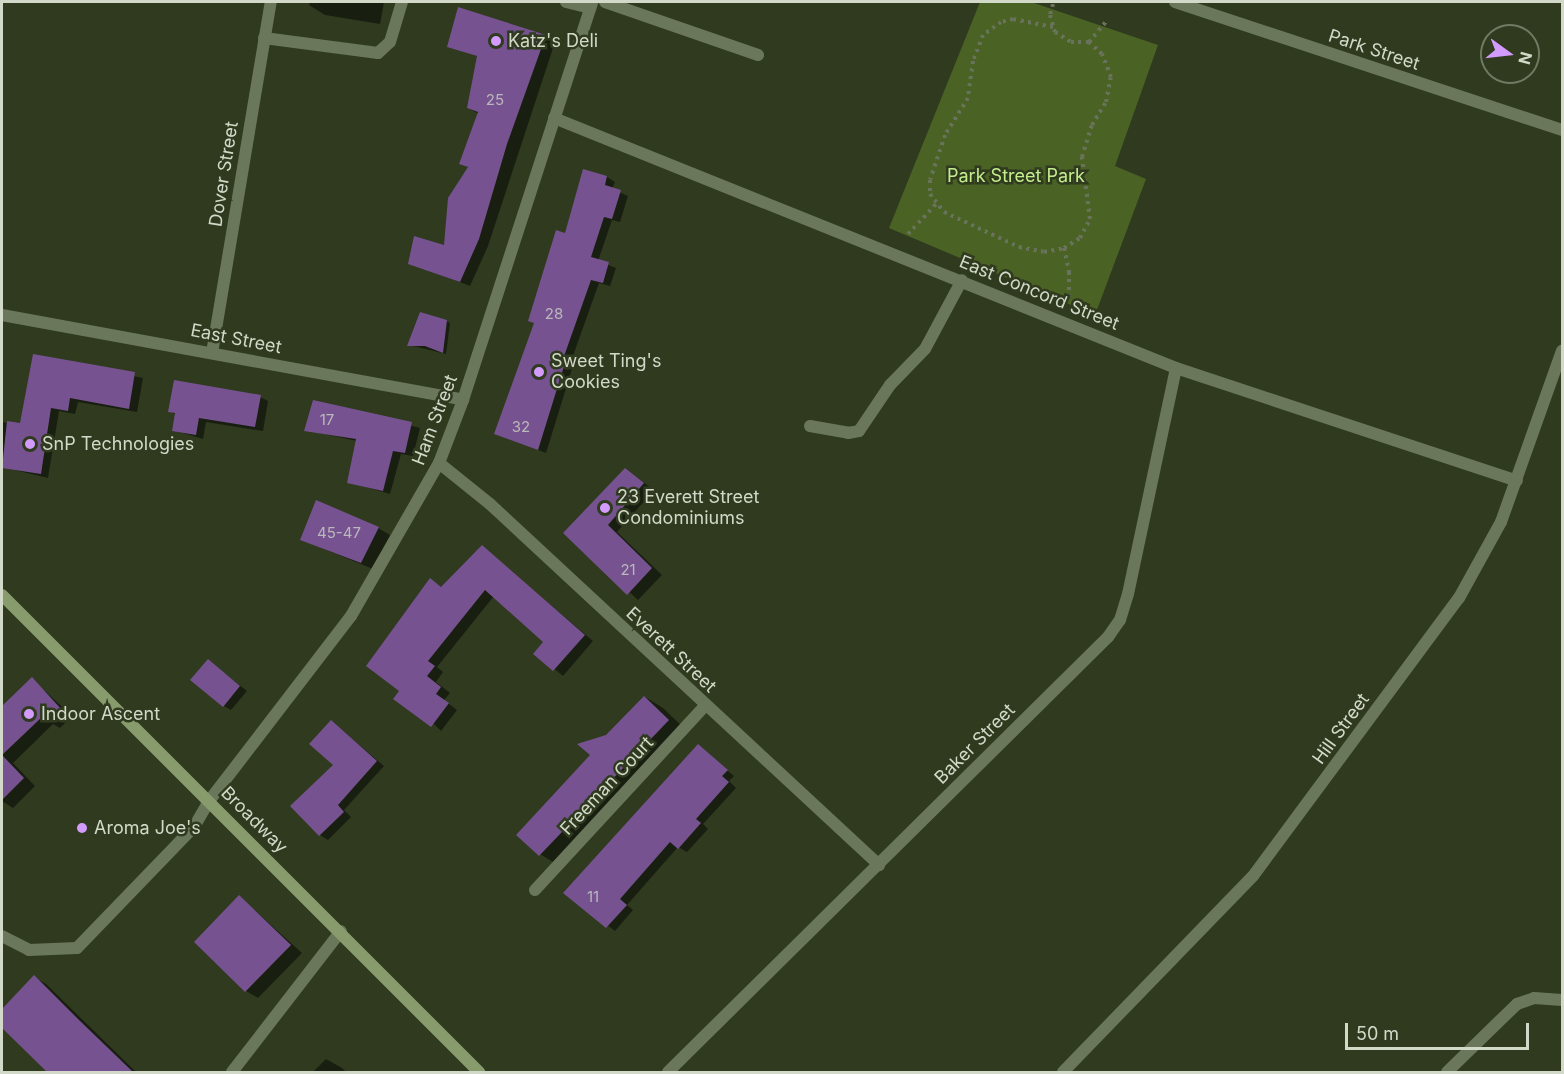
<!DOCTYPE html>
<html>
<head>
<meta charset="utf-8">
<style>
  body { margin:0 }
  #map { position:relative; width:1564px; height:1074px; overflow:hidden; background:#2f3a1f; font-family:Inter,sans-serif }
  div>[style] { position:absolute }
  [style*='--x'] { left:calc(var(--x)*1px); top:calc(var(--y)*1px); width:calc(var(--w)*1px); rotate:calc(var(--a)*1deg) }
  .green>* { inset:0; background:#4b6225 }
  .shadow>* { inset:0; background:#0007 }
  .building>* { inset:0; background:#765390 }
  .path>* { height:4px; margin-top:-2px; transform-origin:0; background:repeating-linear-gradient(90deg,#69735b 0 3px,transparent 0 7.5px) }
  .lane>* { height:12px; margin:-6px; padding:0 6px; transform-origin:6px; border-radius:6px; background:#6a775a }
  .street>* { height:12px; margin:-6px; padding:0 6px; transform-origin:6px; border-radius:6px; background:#6a775a }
  .secondary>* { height:12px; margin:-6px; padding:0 6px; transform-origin:6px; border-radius:6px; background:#879b6d }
  .dots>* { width:16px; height:16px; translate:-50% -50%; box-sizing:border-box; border:3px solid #2f3a1f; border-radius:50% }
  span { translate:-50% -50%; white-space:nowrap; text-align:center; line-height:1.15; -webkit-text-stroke:5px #2f3a1f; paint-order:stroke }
  .number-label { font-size:15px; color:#bbb8bb }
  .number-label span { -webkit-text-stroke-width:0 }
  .poi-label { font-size:18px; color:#d2d9c9 }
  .left { translate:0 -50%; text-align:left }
  .street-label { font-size:18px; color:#d2d9c9 }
  .park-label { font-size:18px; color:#c4ed8c }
  .frame { position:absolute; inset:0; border:3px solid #d2d9c9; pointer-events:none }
  .north { position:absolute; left:1480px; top:24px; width:60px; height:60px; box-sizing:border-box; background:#2f3a1f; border:2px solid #707a63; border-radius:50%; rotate:105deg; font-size:16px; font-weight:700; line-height:24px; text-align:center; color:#d2d9c9 }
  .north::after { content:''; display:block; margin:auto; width:21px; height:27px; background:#d39cfc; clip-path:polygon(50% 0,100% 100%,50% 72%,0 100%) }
  .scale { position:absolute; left:1345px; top:1023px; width:184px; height:27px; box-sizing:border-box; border:3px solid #d2d9c9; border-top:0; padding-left:8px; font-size:18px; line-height:21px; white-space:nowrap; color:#d2d9c9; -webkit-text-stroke:4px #2f3a1f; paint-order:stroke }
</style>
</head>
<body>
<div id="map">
  <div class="green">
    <div style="clip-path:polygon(980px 2px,1031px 2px,1158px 45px,1115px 166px,1146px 179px,1095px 315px,889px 228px)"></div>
  </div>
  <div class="shadow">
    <div style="clip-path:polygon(310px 2px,384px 2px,380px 24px,325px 15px,309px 5px)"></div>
    <div style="clip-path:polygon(459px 9px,555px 42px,488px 246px,470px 286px,410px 263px,445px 247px,469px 168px,461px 163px,479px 114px,468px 108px,479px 57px,449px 46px)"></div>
    <div style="clip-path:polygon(584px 171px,607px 177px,615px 182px,612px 189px,628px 196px,620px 222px,612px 220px,598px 261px,616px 268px,610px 286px,599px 283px,569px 367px,572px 369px,546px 453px,496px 433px,566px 235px)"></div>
    <div style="clip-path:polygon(446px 321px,450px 323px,446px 354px,409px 345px)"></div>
    <div style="clip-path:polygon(34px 356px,143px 378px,137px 412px,78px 402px,75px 414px,59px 411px,48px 478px,2px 467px,2px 422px,22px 425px)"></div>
    <div style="clip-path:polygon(260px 397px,268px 401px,263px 431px,206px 422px,203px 439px,173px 430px,176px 415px,170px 411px)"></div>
    <div style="clip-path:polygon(314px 401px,420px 428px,413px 456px,401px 454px,390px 494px,349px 482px,357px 441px,306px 430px)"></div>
    <div style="clip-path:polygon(626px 470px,654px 490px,617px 532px,662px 575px,638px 600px,566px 533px)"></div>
    <div style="clip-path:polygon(378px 528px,390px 535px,373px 569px,302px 540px)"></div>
    <div style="clip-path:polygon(482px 547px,593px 641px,563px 676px,535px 653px,545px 642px,494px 596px,437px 667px,443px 672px,436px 682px,450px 693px,444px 700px,457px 710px,441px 731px,401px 691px,430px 580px,443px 588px)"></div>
    <div style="clip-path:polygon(208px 661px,247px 691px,231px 710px,224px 706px)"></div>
    <div style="clip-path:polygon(32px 679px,72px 716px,60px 728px,53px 724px,13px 763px,35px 786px,13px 808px,2px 801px,2px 709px)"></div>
    <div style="clip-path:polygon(645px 697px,663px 708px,687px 731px,558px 865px,540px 854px,592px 755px)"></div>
    <div style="clip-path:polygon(331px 721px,384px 766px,344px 810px,351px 817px,328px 840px,320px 835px,335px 765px)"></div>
    <div style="clip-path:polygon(699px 746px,734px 776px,729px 781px,736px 788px,703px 824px,708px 829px,687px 852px,678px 847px,627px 905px,633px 910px,615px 931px,565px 893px)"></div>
    <div style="clip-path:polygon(240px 897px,302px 953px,258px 998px,246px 991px)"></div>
    <div style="clip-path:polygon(34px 977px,46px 984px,136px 1072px,49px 1072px,2px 1026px,2px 1011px)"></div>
    <div style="clip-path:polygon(326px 1059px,342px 1068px,346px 1072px,313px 1072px)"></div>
  </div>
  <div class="building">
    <div style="clip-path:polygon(458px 7px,546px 35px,507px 144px,479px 239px,460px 282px,408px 264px,414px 236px,444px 245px,448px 198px,468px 167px,459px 164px,478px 112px,467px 108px,477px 56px,447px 47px)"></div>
    <div style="clip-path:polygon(583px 169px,607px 176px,605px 185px,621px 190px,612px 219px,604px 217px,591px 257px,609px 262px,603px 283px,591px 280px,562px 362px,565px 363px,538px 450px,494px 434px,534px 323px,528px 321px,556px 230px,565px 233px)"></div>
    <div style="clip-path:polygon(420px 312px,447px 320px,443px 353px,425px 346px,407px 346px)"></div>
    <div style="clip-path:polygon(33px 354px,135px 372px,129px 409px,70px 398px,68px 411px,51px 408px,41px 474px,2px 468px,7px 421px,20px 423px)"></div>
    <div style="clip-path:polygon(174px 380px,261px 395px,255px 427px,199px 418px,196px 435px,172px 431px,175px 413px,168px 412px)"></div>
    <div style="clip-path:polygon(313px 400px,412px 422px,405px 453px,393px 451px,383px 491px,347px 483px,356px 439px,304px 431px)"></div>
    <div style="clip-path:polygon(625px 468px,644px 483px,608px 525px,652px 568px,627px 595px,563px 533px)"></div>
    <div style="clip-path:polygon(316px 500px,379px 527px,361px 563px,300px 540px)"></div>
    <div style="clip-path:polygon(482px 545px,585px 635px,553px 671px,533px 654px,543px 642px,485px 590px,428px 661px,435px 666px,427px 676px,441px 687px,436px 694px,449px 703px,431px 727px,393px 699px,399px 691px,366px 666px,430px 578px,441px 587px)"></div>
    <div style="clip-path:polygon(208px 659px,240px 686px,223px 707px,190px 680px)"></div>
    <div style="clip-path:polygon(32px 677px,61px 709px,47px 722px,42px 717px,2px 755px,24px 778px,2px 800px,2px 706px)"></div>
    <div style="clip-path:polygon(644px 696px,669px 720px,539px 856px,516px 835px,590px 755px,577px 744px,606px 735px)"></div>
    <div style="clip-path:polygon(331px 720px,377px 761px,338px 805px,344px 812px,319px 836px,290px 806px,333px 765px,309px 744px)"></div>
    <div style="clip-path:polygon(698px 744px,728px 770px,722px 776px,729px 782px,696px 819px,701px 823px,678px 849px,670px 842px,620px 899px,627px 905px,606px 928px,563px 893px)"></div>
    <div style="clip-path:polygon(239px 895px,291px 945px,245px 992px,194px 942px)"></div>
    <div style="clip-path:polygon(34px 975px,79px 1020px,133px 1072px,47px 1072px,2px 1028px,2px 1009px)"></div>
  </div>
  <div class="path">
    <div style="--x:1053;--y:4;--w:11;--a:105"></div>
    <div style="--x:1050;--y:15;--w:18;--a:74"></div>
    <div style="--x:1055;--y:32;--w:19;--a:32"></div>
    <div style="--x:1071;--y:42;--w:18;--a:0"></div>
    <div style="--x:1089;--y:42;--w:26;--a:-50"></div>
    <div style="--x:1053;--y:27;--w:41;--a:-168.7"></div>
    <div style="--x:1013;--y:19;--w:12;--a:166"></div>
    <div style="--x:1001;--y:22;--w:22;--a:144"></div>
    <div style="--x:983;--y:35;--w:28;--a:111"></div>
    <div style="--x:973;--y:61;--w:37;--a:98"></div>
    <div style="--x:968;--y:98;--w:44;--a:121.9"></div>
    <div style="--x:945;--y:135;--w:47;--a:108.4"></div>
    <div style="--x:930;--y:180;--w:14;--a:90"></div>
    <div style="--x:930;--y:194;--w:23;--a:52"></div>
    <div style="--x:944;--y:212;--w:83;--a:25"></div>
    <div style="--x:1019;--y:247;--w:25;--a:11"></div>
    <div style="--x:1044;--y:252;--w:20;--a:-11"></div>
    <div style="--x:1064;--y:248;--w:19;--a:-32"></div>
    <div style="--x:1080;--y:238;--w:21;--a:-62"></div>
    <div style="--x:1090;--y:219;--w:63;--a:-97.4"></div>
    <div style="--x:1082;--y:157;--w:34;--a:-73"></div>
    <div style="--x:1092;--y:125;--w:27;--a:-59"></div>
    <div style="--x:1106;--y:102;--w:25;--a:-79"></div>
    <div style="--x:1111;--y:77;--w:25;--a:-111"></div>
    <div style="--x:1102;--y:54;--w:18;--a:-137"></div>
    <div style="--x:908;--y:234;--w:41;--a:-47"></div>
    <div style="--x:1064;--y:248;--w:25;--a:78"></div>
    <div style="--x:1069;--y:272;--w:26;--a:90"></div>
  </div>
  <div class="lane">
    <div style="--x:566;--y:2;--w:25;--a:14"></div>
    <div style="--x:605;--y:2;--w:162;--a:19.1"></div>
    <div style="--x:264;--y:38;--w:115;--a:7.5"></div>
    <div style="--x:378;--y:53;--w:16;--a:-43"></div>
    <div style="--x:390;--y:42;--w:42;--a:-73.3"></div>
    <div style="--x:810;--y:426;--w:39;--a:10"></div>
    <div style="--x:848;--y:433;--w:11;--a:-10"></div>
    <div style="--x:859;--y:431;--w:55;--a:-56"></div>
    <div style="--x:890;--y:385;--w:50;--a:-45.8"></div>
    <div style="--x:925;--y:349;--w:78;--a:-61.8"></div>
    <div style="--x:2;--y:936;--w:30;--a:27"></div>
    <div style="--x:29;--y:950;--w:48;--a:-2.4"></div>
    <div style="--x:77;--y:948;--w:168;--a:-46"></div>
    <div style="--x:194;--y:827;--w:30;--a:-60"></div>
    <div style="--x:232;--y:1072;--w:178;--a:-52.3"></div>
  </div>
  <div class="street">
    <div style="--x:1175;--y:2;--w:408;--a:18.3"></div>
    <div style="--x:554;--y:118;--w:670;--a:21.9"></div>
    <div style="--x:1176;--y:368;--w:359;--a:18.3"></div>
    <div style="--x:2;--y:315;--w:469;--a:10.4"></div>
    <div style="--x:212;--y:353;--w:356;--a:-80.5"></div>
    <div style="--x:439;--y:463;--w:65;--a:38.8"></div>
    <div style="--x:490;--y:504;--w:531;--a:42.86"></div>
    <div style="--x:209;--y:801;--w:233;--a:-52.5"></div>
    <div style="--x:351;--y:616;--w:177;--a:-60.1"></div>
    <div style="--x:439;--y:463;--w:67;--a:-69.1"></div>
    <div style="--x:463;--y:400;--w:418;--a:-72"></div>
    <div style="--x:535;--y:890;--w:251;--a:-47.3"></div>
    <div style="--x:668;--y:1072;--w:619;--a:-44.67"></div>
    <div style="--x:1108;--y:637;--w:21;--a:-55"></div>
    <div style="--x:1120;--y:620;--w:27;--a:-73"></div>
    <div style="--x:1128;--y:594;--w:231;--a:-78"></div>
    <div style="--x:1063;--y:1072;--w:273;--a:-45.9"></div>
    <div style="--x:1253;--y:876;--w:346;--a:-53.5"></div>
    <div style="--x:1459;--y:598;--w:87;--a:-61.1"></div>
    <div style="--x:1501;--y:522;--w:182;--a:-70.4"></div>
    <div style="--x:1447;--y:1072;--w:98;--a:-44.2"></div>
    <div style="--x:1517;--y:1004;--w:18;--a:-19"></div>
    <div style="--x:1534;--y:998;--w:28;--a:4"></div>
  </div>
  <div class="secondary">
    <div style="--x:2;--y:595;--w:675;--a:45"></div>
  </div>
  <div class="dots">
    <div style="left:496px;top:41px;background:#d39cfc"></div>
    <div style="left:539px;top:372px;background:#d39cfc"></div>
    <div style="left:30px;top:444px;background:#d39cfc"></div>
    <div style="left:605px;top:508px;background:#d39cfc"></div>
    <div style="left:29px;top:714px;background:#d39cfc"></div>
    <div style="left:82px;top:828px;background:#d39cfc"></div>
  </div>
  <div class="number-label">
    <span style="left:495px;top:100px">25</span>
    <span style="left:554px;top:314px">28</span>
    <span style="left:327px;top:420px">17</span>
    <span style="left:521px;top:427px">32</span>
    <span style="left:339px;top:533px">45-47</span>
    <span style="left:628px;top:570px">21</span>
    <span style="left:593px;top:897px">11</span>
  </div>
  <div class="poi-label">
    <span class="left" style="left:508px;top:41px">Katz's Deli</span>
    <span class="left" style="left:551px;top:372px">Sweet Ting's<br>Cookies</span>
    <span class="left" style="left:42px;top:444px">SnP Technologies</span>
    <span class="left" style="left:617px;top:508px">23 Everett Street<br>Condominiums</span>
    <span class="left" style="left:41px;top:714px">Indoor Ascent</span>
    <span class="left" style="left:94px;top:828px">Aroma Joe's</span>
  </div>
  <div class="street-label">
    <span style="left:1374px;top:50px;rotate:18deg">Park Street</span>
    <span style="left:224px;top:174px;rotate:-81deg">Dover Street</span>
    <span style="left:1039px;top:293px;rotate:22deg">East Concord Street</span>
    <span style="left:236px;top:339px;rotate:11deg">East Street</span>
    <span style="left:435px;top:420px;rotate:-69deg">Ham Street</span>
    <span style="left:671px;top:650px;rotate:43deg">Everett Street</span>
    <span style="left:1341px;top:729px;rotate:-54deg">Hill Street</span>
    <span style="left:975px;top:744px;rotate:-45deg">Baker Street</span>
    <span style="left:607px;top:786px;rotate:-47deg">Freeman Court</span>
    <span style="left:254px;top:820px;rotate:45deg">Broadway</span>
  </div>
  <div class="park-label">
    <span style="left:1016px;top:176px">Park Street Park</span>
  </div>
  <div class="frame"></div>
  <div class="north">N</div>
  <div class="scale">50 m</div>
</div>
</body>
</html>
